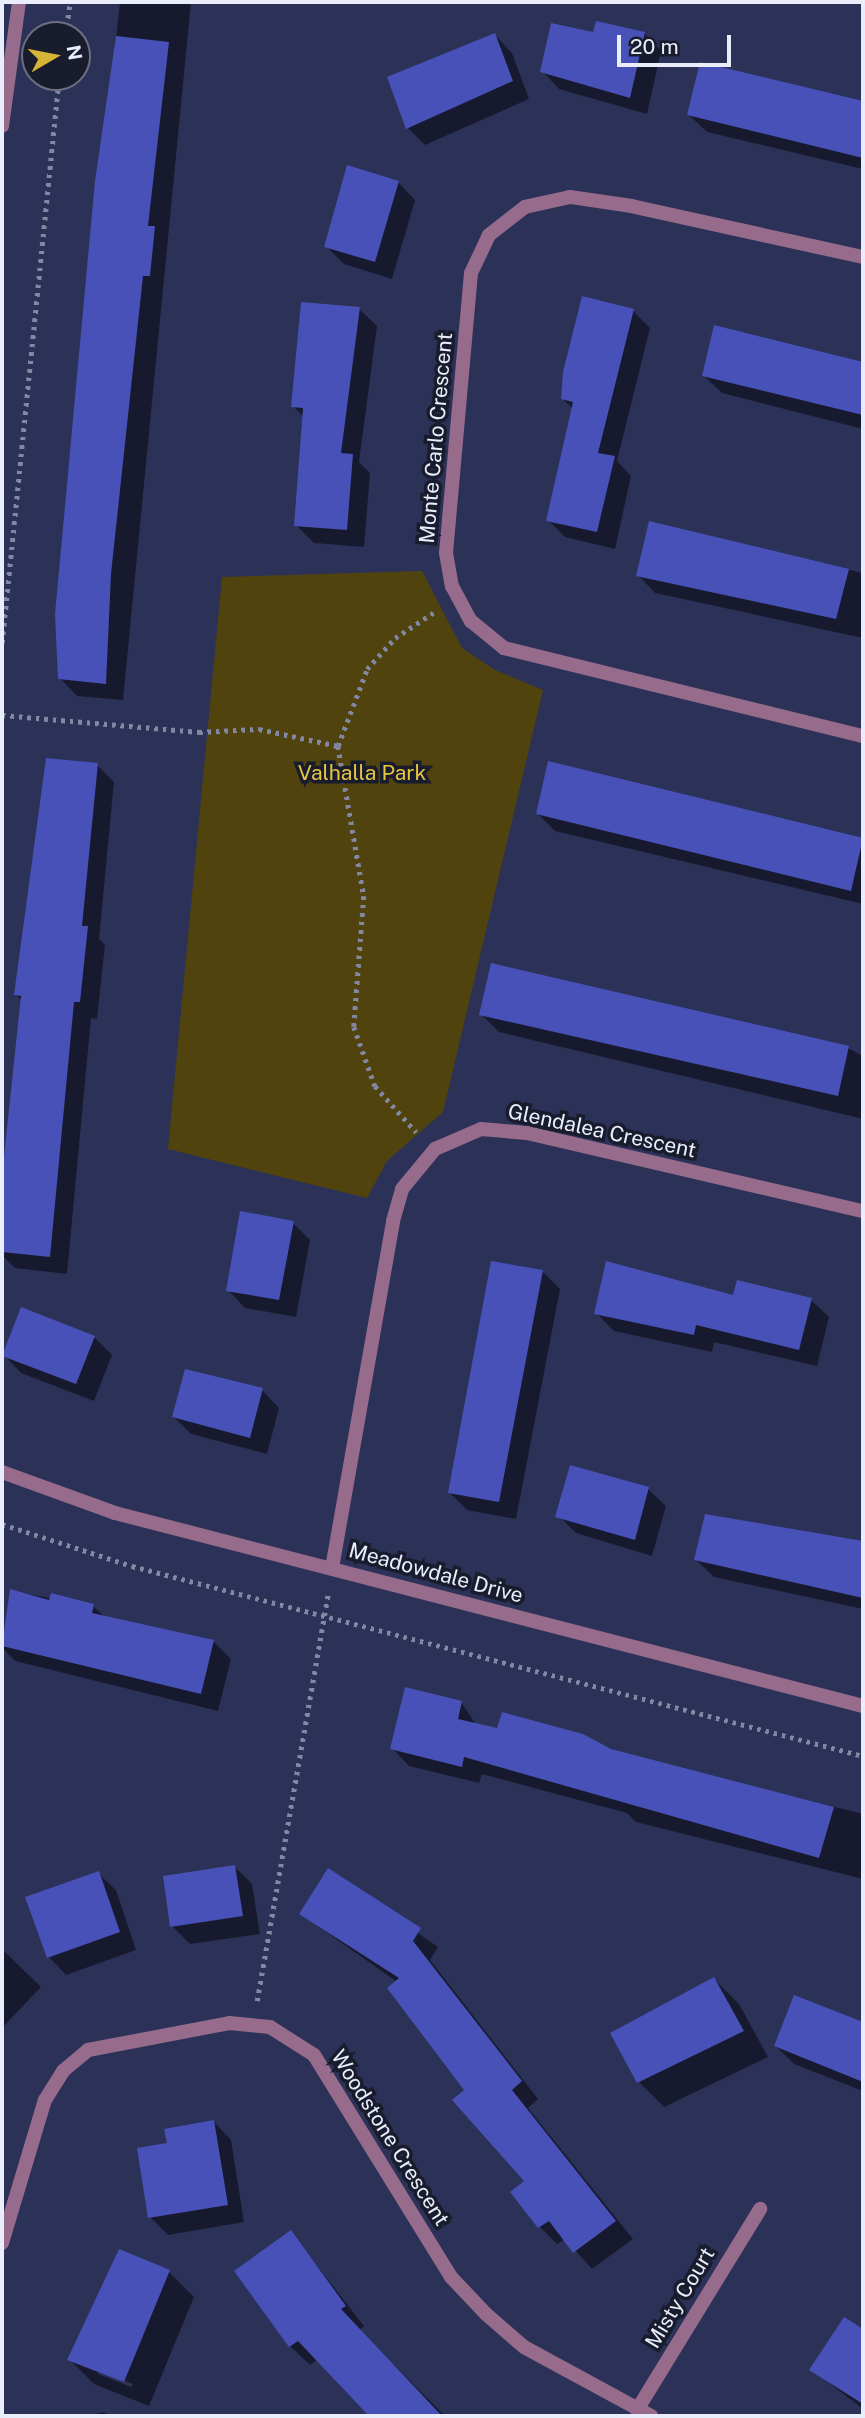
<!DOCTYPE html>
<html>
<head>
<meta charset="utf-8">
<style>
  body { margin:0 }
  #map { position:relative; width:865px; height:2418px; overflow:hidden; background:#2c3257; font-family:"Public Sans",sans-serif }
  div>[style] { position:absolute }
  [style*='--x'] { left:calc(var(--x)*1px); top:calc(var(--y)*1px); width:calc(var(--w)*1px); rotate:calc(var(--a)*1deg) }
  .green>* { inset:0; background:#50430d }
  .shadow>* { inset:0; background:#0007 }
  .building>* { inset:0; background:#4751b7 }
  .path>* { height:4.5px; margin-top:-2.25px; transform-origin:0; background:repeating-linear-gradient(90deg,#8287a2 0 3.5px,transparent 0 8.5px) }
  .minor>* { height:14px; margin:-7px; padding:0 7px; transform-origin:7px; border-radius:7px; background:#966b8c }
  span { translate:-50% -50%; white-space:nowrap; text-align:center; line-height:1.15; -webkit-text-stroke:7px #191c2d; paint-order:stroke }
  .street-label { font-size:21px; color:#eaedfc }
  .park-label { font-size:21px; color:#e7c63f }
  .frame { position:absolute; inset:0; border:4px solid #eaedfc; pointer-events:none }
  .north { position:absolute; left:21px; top:21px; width:70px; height:70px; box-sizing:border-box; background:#191c2d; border:2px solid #6d7080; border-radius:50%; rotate:80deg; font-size:19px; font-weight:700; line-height:28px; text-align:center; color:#eaedfc }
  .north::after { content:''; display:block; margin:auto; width:24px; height:32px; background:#d5b535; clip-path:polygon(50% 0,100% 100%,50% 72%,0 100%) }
  .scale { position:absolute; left:617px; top:35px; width:114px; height:32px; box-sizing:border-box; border:4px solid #eaedfc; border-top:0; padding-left:9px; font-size:21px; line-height:24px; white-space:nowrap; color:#eaedfc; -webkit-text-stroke:5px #191c2d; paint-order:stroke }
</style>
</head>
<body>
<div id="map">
  <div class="green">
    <div style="clip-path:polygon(422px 571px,462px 648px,495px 670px,543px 690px,443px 1112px,387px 1161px,367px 1198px,168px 1149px,222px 577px)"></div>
  </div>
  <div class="shadow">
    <div style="clip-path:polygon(120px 2px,191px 2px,123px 700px,77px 696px,60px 678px,64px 520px)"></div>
    <div style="clip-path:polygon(644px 33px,661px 51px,647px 114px,559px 89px,542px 71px,595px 34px)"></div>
    <div style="clip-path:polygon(495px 35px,512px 53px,529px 99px,425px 145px,408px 128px)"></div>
    <div style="clip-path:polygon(701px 64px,863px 102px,863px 169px,707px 132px,689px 115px)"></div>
    <div style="clip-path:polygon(398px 182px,415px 200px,392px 279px,344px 264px,326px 246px)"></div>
    <div style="clip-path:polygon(359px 309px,377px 326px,359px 462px,370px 473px,364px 547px,314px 543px,296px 525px,304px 417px,293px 406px)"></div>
    <div style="clip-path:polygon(633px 311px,650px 328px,617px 461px,631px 476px,615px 549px,565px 537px,548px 520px,573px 409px,563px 399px)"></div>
    <div style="clip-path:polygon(716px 327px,863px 364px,863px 429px,722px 393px,704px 376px)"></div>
    <div style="clip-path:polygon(651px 523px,863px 573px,863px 638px,655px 593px,638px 575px)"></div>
    <div style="clip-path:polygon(549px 763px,863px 839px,863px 904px,555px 831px,538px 814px)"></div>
    <div style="clip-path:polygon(97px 765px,114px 782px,99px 939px,105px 945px,97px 1019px,91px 1018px,67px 1274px,15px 1268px,2px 1255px,2px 1205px,22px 1001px,16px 995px)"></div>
    <div style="clip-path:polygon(481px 1014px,848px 1048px,863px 1056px,863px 1119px,499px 1032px)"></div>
    <div style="clip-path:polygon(293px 1223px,310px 1240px,296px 1317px,245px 1308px,228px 1290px)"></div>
    <div style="clip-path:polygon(542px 1271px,560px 1289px,516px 1519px,467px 1510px,449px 1492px)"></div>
    <div style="clip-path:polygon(735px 1298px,811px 1300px,829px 1317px,817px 1366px,714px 1342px,712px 1352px,614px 1331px,596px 1313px)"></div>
    <div style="clip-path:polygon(94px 1337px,112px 1355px,94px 1401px,21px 1373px,4px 1355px)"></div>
    <div style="clip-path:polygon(262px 1390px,279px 1408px,267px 1454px,191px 1434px,174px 1417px)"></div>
    <div style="clip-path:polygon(648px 1489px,666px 1506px,652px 1556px,576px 1533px,558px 1515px)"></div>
    <div style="clip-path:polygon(706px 1516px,863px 1544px,863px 1609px,714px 1577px,696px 1560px)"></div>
    <div style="clip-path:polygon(12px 1591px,93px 1606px,106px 1618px,214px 1642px,231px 1659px,218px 1711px,15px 1661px,2px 1647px)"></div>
    <div style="clip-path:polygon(461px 1702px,477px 1726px,610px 1751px,863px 1814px,863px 1879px,636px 1822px,627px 1813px,482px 1774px,479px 1783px,409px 1766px,392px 1748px)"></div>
    <div style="clip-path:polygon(235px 1867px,252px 1884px,260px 1934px,190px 1944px,172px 1926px)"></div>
    <div style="clip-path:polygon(328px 1871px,438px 1947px,430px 1960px,538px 2099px,528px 2108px,633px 2239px,592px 2269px,565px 2239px,557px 2244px,539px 2226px,527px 2182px,397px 1982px,301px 1914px)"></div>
    <div style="clip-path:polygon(98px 1873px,116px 1890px,136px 1950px,66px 1975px,49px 1957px)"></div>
    <div style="clip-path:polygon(2px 1949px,41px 1987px,2px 2028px)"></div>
    <div style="clip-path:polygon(714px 1979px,739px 2004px,768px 2057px,664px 2107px,639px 2082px)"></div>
    <div style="clip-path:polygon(795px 1997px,863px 2026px,863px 2091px,794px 2064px,776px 2046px)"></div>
    <div style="clip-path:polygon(214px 2122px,231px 2140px,244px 2222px,168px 2235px,150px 2217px,169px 2144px)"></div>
    <div style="clip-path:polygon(291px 2232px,364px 2326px,359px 2330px,445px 2416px,372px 2416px,318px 2359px,310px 2365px,290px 2346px)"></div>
    <div style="clip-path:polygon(evenodd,169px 2272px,194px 2297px,149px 2406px,94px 2384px,69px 2359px,169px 2272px,98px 2370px,133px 2384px,131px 2387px,98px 2374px,98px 2370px)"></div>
    <div style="clip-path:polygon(845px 2319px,863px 2331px,863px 2409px,811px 2369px)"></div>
    <div style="clip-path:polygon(104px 2412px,108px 2416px,85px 2416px)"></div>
  </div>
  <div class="building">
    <div style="clip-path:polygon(596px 21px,645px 32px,630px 98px,540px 72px,551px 23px,593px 32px)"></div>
    <div style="clip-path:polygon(495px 33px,513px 81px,406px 129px,387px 77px)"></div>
    <div style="clip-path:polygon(116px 36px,169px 42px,148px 226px,155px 226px,150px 276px,143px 276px,111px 574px,106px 684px,58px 679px,55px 614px,95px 181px)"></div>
    <div style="clip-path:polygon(700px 62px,863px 101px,863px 158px,687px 115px)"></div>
    <div style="clip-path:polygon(347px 165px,399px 181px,375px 262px,324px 247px)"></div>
    <div style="clip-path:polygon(582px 296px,634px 309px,598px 453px,615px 456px,597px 532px,546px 521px,573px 402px,561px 399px,563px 372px)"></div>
    <div style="clip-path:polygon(301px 302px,360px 307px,341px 453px,353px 454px,347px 530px,294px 526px,303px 408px,291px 407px)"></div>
    <div style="clip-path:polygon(714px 325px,863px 362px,863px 415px,702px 376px)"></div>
    <div style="clip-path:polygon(649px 521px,849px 569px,836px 619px,636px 576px)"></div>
    <div style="clip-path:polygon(46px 758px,98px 763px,82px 926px,88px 926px,80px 1002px,74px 1002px,50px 1257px,2px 1252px,2px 1175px,21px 996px,14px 995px)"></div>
    <div style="clip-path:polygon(548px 761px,863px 838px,851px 891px,536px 814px)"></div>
    <div style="clip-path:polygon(491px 963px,849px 1046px,838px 1096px,479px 1015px)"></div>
    <div style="clip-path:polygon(240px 1211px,294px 1221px,279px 1300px,226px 1291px)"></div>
    <div style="clip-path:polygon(491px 1261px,543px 1270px,499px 1502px,448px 1493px)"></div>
    <div style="clip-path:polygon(606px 1261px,733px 1295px,737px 1280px,812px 1298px,799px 1350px,696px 1325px,694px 1335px,594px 1314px)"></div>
    <div style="clip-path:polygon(21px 1307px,95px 1336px,76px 1384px,2px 1356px)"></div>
    <div style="clip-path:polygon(185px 1369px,263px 1388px,250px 1438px,172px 1417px)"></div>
    <div style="clip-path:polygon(570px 1465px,649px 1487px,635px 1540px,555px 1517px)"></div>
    <div style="clip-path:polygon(705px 1514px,863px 1541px,863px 1598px,694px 1560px)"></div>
    <div style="clip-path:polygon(10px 1589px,49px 1600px,51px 1593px,94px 1604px,92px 1613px,214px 1640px,201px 1694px,2px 1646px)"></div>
    <div style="clip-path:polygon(405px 1687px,462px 1701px,458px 1719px,497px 1728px,502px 1712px,583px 1734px,611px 1749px,834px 1807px,819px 1858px,464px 1757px,462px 1767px,390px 1749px)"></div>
    <div style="clip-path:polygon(235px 1865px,243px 1916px,170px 1927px,163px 1876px)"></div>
    <div style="clip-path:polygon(328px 1868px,421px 1928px,413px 1941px,522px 2081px,512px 2090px,616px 2221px,573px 2253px,549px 2221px,538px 2228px,510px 2192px,524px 2181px,452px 2100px,464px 2090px,387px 1988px,399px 1978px,299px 1914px)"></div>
    <div style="clip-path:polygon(99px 1871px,120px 1932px,47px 1958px,25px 1897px)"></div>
    <div style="clip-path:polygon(714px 1977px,744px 2031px,637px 2083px,610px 2033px)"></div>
    <div style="clip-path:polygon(794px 1995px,863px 2022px,863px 2082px,774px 2046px)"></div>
    <div style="clip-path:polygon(214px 2120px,228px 2205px,148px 2218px,137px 2148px,167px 2143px,164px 2129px)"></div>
    <div style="clip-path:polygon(291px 2230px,346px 2306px,341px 2309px,442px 2416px,369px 2416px,298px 2341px,289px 2347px,234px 2271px)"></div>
    <div style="clip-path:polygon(119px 2249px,170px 2270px,124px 2382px,67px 2360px)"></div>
    <div style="clip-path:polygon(844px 2317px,863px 2329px,863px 2404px,809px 2370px)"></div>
  </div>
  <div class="path">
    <div style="--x:65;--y:35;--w:33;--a:-81"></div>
    <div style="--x:2;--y:643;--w:569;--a:-84.25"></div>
    <div style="--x:2;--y:715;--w:198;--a:4.9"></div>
    <div style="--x:199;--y:732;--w:60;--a:-2.9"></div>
    <div style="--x:259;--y:729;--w:81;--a:12.1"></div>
    <div style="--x:338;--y:746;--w:152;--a:80.2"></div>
    <div style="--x:364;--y:896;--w:131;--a:94.4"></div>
    <div style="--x:354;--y:1027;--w:63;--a:70.4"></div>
    <div style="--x:375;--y:1086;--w:62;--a:48.3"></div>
    <div style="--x:338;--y:746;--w:82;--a:-69.4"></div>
    <div style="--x:367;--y:669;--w:42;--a:-47.9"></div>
    <div style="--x:395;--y:638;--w:49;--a:-33.4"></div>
    <div style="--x:2;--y:1524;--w:137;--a:17.9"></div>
    <div style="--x:132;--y:1566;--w:755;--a:14.57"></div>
    <div style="--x:257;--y:2001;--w:414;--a:-80.1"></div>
  </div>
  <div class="minor">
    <div style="--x:2;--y:126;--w:125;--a:-82.2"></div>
    <div style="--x:863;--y:257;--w:237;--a:-167.6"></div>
    <div style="--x:632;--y:206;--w:63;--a:-171.7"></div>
    <div style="--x:570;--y:197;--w:46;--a:167.5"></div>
    <div style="--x:525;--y:207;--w:46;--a:142.1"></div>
    <div style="--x:489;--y:235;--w:42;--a:115.3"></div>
    <div style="--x:471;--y:273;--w:281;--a:95.1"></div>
    <div style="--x:446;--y:553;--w:34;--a:80"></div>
    <div style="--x:452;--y:586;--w:40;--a:62"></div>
    <div style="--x:471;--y:621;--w:43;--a:39.3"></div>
    <div style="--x:504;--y:648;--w:370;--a:13.8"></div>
    <div style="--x:2;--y:1472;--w:120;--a:19.9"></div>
    <div style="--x:115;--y:1513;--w:772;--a:14.47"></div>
    <div style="--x:332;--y:1568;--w:352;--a:-80"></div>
    <div style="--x:393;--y:1221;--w:33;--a:-74"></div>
    <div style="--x:402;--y:1189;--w:52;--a:-50.5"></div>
    <div style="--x:435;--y:1149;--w:50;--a:-23.5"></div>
    <div style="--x:481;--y:1129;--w:46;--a:5"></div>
    <div style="--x:527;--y:1133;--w:345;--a:13.1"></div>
    <div style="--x:2;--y:2243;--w:149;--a:-73.3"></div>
    <div style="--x:45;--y:2100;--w:34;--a:-58"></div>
    <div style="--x:63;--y:2071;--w:33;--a:-40"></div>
    <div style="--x:88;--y:2050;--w:144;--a:-10.8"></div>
    <div style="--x:229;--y:2023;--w:41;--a:5.6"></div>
    <div style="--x:270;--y:2027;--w:52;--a:32.5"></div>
    <div style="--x:314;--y:2055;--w:261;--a:58.3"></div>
    <div style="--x:451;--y:2277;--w:51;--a:46.6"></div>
    <div style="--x:486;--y:2314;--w:50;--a:41"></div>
    <div style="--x:524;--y:2347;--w:145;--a:28.5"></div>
    <div style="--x:637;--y:2410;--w:236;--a:-58.5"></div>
  </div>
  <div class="street-label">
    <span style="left:436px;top:438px;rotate:-85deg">Monte Carlo Crescent</span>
    <span style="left:602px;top:1131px;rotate:12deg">Glendalea Crescent</span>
    <span style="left:436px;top:1573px;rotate:15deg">Meadowdale Drive</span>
    <span style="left:390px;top:2138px;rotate:58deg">Woodstone Crescent</span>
    <span style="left:680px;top:2298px;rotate:-59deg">Misty Court</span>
  </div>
  <div class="park-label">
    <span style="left:362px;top:773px">Valhalla Park</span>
  </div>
  <div class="frame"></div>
  <div class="north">N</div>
  <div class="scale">20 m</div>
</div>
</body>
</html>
